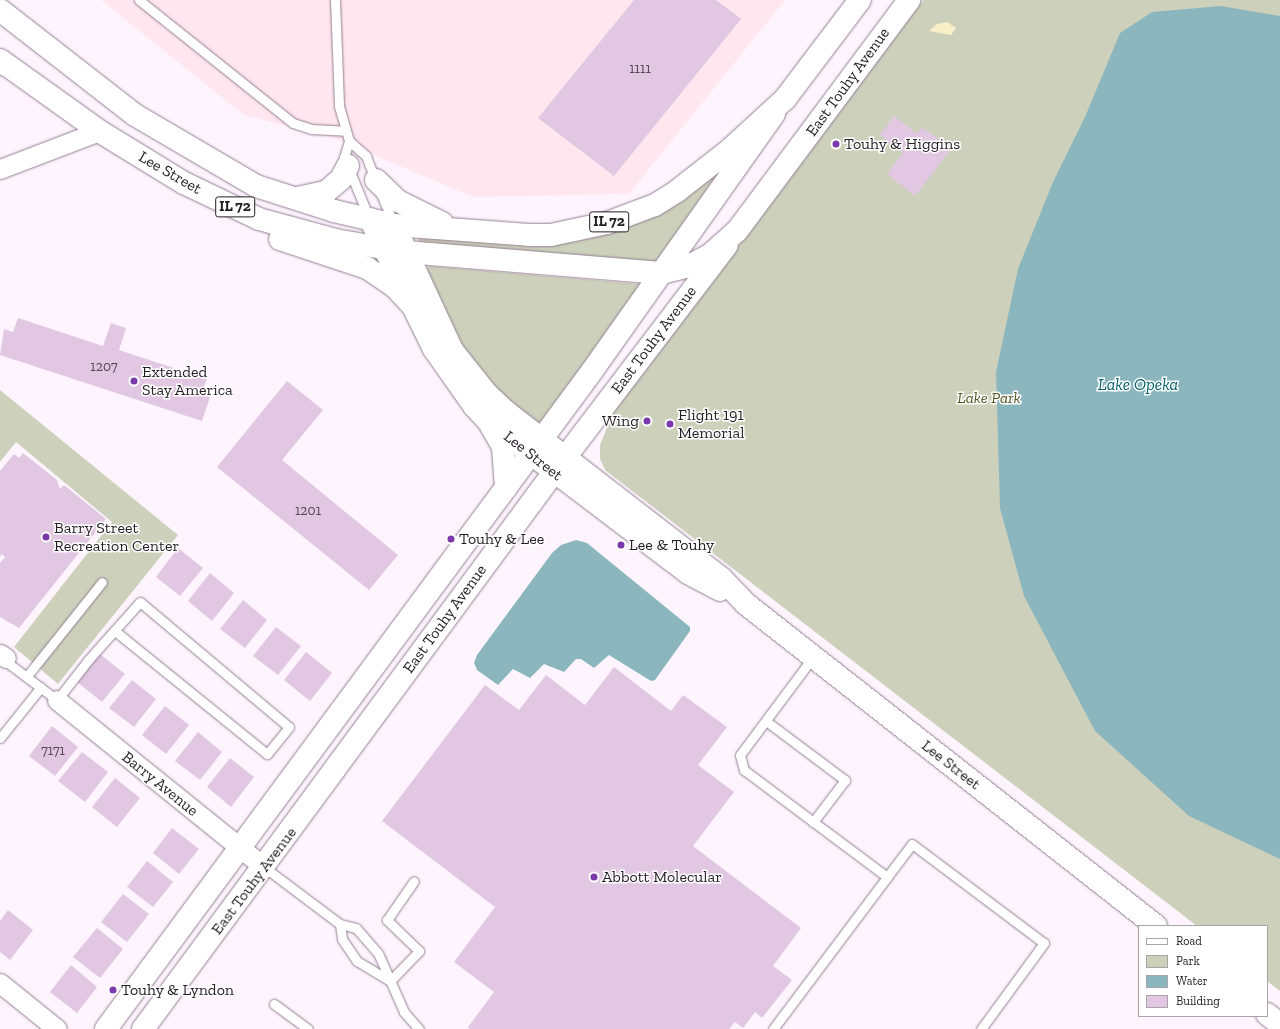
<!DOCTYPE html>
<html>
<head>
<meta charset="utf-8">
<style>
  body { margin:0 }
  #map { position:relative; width:1280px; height:1029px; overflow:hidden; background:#fdf4fd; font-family:"Zilla Slab",serif }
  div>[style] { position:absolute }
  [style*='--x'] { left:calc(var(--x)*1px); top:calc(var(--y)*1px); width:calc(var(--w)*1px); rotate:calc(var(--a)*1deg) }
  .commercial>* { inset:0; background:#ffe6ef }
  .green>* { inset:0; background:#cdd1bb }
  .sand>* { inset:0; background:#f8eec8 }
  .water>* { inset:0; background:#8cb6bd }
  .building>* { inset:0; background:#e1c7e2 }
  .roads { filter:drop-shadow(0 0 1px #937f93) drop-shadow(0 0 1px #937f93) }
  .lane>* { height:9px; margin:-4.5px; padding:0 4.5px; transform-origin:4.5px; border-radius:4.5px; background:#fff }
  .street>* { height:19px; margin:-9.5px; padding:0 9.5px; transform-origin:9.5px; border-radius:9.5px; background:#fff }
  .secondary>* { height:22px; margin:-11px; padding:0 11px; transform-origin:11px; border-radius:11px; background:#fff }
  .primary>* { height:22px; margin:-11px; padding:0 11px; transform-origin:11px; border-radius:11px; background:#fff }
  .highway>* { height:22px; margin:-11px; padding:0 11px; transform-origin:11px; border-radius:11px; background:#fff }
  .dots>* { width:11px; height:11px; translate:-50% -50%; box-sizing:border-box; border:2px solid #fff; border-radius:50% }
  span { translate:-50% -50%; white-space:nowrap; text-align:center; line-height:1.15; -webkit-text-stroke:3px #fff; paint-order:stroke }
  .number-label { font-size:14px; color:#534854 }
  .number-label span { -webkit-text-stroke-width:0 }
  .shield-label span { padding:1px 3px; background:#fff; border:1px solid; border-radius:3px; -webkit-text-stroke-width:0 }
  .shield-label { font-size:15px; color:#241d24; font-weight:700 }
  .street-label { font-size:16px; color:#241d24 }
  .poi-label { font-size:16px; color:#241d24 }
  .left { translate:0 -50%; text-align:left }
  .right { translate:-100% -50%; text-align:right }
  .park-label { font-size:16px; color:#505620; font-style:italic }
  .water-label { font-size:17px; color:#035f6a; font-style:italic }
  .legend { position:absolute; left:1138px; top:925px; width:130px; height:92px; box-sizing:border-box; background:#fff; border:1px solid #a7a5a7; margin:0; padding:5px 7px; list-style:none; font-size:12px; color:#241d24 }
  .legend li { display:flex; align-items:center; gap:8px; height:20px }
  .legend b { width:20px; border:1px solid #a7a5a7 }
</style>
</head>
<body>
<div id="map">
  <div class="commercial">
    <div style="clip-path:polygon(101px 0,785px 0,629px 194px,473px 197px,334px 138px,244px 115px)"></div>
  </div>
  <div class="green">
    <div style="clip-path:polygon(923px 0,1280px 0,1280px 991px,1267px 981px,1267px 926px,1197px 926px,605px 470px,600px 459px,600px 445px,612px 415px)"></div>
    <div style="clip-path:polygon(723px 171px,658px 265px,419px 242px,418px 239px,424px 235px,529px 246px,578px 241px,619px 230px,662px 211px)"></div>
    <div style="clip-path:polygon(429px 266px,641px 284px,541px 427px,502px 398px,461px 347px,426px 270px)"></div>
    <div style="clip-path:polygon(0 390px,178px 535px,58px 684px,14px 647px,112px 522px,16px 442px,0 462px)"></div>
  </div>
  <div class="sand">
    <div style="clip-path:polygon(947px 22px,956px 28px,951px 35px,929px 31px,937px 24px)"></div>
  </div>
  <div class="water">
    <div style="clip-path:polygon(1221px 6px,1280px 16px,1280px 859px,1189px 816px,1095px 731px,1024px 596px,1000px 508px,996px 372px,1018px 269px,1053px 182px,1085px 117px,1120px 33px,1152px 12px)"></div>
    <div style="clip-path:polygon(576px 540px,587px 543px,690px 627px,690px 631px,655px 680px,651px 681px,609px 655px,594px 668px,581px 659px,576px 659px,564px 672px,544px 664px,530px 678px,513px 669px,498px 685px,477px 670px,474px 663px,477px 655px,552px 553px,561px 545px)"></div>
  </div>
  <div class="building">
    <div style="clip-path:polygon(634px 0,716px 0,741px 19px,614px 176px,538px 118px)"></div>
    <div style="clip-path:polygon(894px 116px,917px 134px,922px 127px,951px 149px,915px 196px,887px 174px,903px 153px,880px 135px)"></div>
    <div style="clip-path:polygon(18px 318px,103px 346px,111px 323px,126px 328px,119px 350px,207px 379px,201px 394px,210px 397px,202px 421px,0 355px,4px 329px,13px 332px)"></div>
    <div style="clip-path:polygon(287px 381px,323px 410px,282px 460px,398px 555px,369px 590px,217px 467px)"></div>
    <div style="clip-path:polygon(23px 453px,57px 480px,60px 489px,64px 485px,106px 519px,19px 628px,0 617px,0 563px,5px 557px,2px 554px,0 557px,0 471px,14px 454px,19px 458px)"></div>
    <div style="clip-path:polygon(178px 548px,203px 568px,180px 596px,156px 577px)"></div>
    <div style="clip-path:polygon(210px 573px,234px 593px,212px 621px,188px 601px)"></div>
    <div style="clip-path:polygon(243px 600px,267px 620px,245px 648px,220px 629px)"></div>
    <div style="clip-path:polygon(276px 627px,301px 646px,278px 675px,253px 656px)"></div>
    <div style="clip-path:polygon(306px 652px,332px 673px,310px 701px,284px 680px)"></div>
    <div style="clip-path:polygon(100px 654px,125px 674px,102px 702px,77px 682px)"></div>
    <div style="clip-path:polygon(614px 667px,671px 711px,683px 695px,727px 727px,698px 765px,734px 792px,693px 846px,801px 928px,773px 966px,792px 980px,762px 1018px,755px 1012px,743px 1028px,735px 1022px,729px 1029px,470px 1029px,468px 1027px,494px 992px,454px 962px,495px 907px,382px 821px,485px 685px,519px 710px,546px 675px,585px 705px)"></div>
    <div style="clip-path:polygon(132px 680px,156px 699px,134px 727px,109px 708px)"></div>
    <div style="clip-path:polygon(165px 706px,189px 725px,166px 754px,142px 735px)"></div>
    <div style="clip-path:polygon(52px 726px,78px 747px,55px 776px,29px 756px)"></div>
    <div style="clip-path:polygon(198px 732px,222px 752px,200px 780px,175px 761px)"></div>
    <div style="clip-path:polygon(82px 752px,108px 772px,85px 802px,58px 781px)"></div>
    <div style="clip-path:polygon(230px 758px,254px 777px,231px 807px,207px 787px)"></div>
    <div style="clip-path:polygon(115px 778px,140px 798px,117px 827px,92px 807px)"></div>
    <div style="clip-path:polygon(172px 828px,199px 849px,179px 874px,153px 853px)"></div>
    <div style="clip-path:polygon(147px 861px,173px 882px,153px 907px,127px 887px)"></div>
    <div style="clip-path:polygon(123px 894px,149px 914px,127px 942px,101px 922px)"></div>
    <div style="clip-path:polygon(8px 910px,33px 930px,10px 960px,0 952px,0 921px)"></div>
    <div style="clip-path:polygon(97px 928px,123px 949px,100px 978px,73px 957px)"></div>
    <div style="clip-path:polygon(71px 965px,97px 987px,77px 1013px,50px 992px)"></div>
  </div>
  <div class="roads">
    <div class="lane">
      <div style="--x:139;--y:0;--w:197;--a:38.6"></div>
      <div style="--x:293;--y:123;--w:19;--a:18"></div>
      <div style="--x:311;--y:129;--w:35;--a:3"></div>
      <div style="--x:335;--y:0;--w:106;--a:87.8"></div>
      <div style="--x:339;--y:106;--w:36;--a:74"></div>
      <div style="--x:349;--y:141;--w:17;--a:107"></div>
      <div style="--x:344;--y:157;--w:66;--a:67.7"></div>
      <div style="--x:349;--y:141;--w:23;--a:41"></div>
      <div style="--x:366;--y:156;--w:28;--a:69"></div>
      <div style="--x:381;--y:194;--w:30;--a:67"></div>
      <div style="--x:813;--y:657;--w:122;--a:126.7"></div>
      <div style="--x:740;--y:755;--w:16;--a:75"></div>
      <div style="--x:744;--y:770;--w:179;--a:36.8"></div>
      <div style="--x:887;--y:877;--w:41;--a:-52.9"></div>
      <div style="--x:912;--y:844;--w:165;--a:36.9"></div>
      <div style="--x:1044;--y:943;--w:107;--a:126.2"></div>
      <div style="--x:4;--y:660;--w:66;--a:37"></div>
      <div style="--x:57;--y:700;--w:52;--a:-52"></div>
      <div style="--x:89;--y:659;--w:76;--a:-48.2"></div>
      <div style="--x:140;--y:602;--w:194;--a:40"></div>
      <div style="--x:289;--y:727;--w:35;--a:129"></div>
      <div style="--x:267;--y:754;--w:196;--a:-141"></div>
      <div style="--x:27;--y:676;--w:120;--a:-51.4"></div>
      <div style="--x:766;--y:721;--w:99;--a:36.8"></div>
      <div style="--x:845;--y:780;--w:53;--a:127.3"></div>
      <div style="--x:0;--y:738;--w:65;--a:-51.2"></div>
      <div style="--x:264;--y:867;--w:95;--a:36.9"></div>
      <div style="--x:340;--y:924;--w:16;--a:14"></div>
      <div style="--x:356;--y:928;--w:33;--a:49"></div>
      <div style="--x:378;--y:953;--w:64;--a:66.2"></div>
      <div style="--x:404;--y:1012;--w:23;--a:49"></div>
      <div style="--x:340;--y:924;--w:15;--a:82"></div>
      <div style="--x:342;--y:939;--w:27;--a:56"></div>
      <div style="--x:357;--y:961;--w:39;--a:31"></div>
      <div style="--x:390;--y:981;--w:42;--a:-46"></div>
      <div style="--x:419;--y:951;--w:45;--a:-135.9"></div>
      <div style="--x:387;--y:920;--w:47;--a:-55.3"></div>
      <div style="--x:274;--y:1004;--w:42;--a:36.3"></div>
      <div style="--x:773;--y:1029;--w:190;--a:-53.1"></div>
    </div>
    <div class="street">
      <div style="--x:0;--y:169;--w:106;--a:-21"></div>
      <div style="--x:0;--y:654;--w:7;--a:34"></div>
      <div style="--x:57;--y:700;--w:266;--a:38.9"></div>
      <div style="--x:0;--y:983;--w:73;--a:38.9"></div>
    </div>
    <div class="secondary">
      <div style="--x:370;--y:219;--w:145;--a:63.8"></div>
      <div style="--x:434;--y:349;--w:70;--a:54.9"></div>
      <div style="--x:474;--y:406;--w:21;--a:47"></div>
      <div style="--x:488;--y:421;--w:251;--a:37.2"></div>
      <div style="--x:688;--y:573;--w:36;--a:28"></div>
      <div style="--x:394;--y:225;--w:138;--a:65.1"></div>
      <div style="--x:452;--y:350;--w:56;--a:51.5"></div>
      <div style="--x:487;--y:394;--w:25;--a:43"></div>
      <div style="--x:505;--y:411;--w:273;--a:37.7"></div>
      <div style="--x:721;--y:578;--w:36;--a:46"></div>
      <div style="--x:746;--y:604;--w:521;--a:38.14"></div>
      <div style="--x:491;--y:426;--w:24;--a:60"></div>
      <div style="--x:503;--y:447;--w:41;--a:85.8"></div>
      <div style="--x:1267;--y:1014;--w:16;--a:38"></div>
      <div style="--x:106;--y:1029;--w:818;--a:-53.55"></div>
      <div style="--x:592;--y:371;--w:315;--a:-54.7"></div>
      <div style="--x:143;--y:1029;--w:692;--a:-53.58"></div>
      <div style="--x:554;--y:472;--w:285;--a:-52.7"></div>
    </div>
    <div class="primary">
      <div style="--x:0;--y:10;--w:171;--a:37.9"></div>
      <div style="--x:135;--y:115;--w:140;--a:30.4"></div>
      <div style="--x:256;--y:186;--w:82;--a:17.8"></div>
      <div style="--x:334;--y:211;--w:62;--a:13.1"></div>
      <div style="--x:394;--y:225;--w:135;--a:4.2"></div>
      <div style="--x:529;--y:235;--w:22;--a:0"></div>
      <div style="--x:551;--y:235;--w:57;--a:-12.1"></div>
      <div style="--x:607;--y:223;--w:51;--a:-20.6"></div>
      <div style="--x:655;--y:205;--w:26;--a:-32"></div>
      <div style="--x:677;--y:191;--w:63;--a:-38"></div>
      <div style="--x:727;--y:152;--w:79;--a:-42.4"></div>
      <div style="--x:785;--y:99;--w:124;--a:-52.9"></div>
      <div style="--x:0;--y:60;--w:122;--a:35.6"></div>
      <div style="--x:99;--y:131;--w:100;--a:31.5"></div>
      <div style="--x:184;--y:183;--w:83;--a:25.6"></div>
      <div style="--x:259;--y:219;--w:79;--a:15.4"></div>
      <div style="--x:335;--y:240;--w:72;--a:9.6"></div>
      <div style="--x:406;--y:252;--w:256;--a:4.7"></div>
      <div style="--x:661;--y:273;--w:29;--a:-14"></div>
      <div style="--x:689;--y:266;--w:24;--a:-28"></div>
      <div style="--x:710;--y:255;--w:36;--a:-42"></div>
      <div style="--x:737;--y:231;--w:288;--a:-53.3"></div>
      <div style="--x:376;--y:180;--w:30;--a:44"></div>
      <div style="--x:398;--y:201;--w:49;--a:26.6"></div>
      <div style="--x:297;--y:198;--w:30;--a:-12"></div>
      <div style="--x:326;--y:192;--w:20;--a:-41"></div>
      <div style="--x:341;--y:179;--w:15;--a:-62"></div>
      <div style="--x:280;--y:239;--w:92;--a:18.4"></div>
      <div style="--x:367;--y:268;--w:32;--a:34"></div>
      <div style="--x:394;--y:286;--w:23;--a:47"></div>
    </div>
    <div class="highway">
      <div style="--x:0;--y:62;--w:7;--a:27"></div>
    </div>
  </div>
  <div class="dots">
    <div style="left:836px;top:144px;background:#7938ac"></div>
    <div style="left:134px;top:381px;background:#7938ac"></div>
    <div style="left:647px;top:421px;background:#7938ac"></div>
    <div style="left:670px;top:424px;background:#7938ac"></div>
    <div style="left:46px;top:537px;background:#7938ac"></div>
    <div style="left:451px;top:539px;background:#7938ac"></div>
    <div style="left:621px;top:545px;background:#7938ac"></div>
    <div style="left:594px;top:877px;background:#7938ac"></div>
    <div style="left:113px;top:990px;background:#7938ac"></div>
  </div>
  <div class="number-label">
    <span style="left:640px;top:69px">1111</span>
    <span style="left:104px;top:367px">1207</span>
    <span style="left:308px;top:511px">1201</span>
    <span style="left:53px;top:751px">7171</span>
  </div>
  <div class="shield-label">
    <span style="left:235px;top:207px">IL 72</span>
    <span style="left:609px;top:222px">IL 72</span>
  </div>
  <div class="street-label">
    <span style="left:848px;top:82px;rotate:-54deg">East Touhy Avenue</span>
    <span style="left:170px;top:173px;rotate:30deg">Lee Street</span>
    <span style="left:654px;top:340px;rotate:-53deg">East Touhy Avenue</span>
    <span style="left:533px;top:456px;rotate:38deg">Lee Street</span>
    <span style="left:445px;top:619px;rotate:-54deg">East Touhy Avenue</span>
    <span style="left:951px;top:765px;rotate:38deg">Lee Street</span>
    <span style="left:160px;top:784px;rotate:39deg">Barry Avenue</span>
    <span style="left:254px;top:881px;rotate:-53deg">East Touhy Avenue</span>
  </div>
  <div class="poi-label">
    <span class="left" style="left:844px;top:144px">Touhy &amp; Higgins</span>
    <span class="left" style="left:142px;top:381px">Extended<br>Stay America</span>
    <span class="left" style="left:678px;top:424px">Flight 191<br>Memorial</span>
    <span class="right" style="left:639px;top:421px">Wing</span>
    <span class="left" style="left:54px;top:537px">Barry Street<br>Recreation Center</span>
    <span class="left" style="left:459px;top:539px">Touhy &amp; Lee</span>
    <span class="left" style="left:629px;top:545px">Lee &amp; Touhy</span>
    <span class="left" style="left:602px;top:877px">Abbott Molecular</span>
    <span class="left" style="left:121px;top:990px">Touhy &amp; Lyndon</span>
  </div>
  <div class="park-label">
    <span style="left:989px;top:398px">Lake Park</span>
  </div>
  <div class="water-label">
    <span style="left:1138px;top:385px">Lake Opeka</span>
  </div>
  <ul class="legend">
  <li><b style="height:5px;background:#fff"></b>Road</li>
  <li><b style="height:11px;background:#cdd1bb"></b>Park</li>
  <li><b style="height:11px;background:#8cb6bd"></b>Water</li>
  <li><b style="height:11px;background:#e1c7e2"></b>Building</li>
  </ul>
</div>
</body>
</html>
